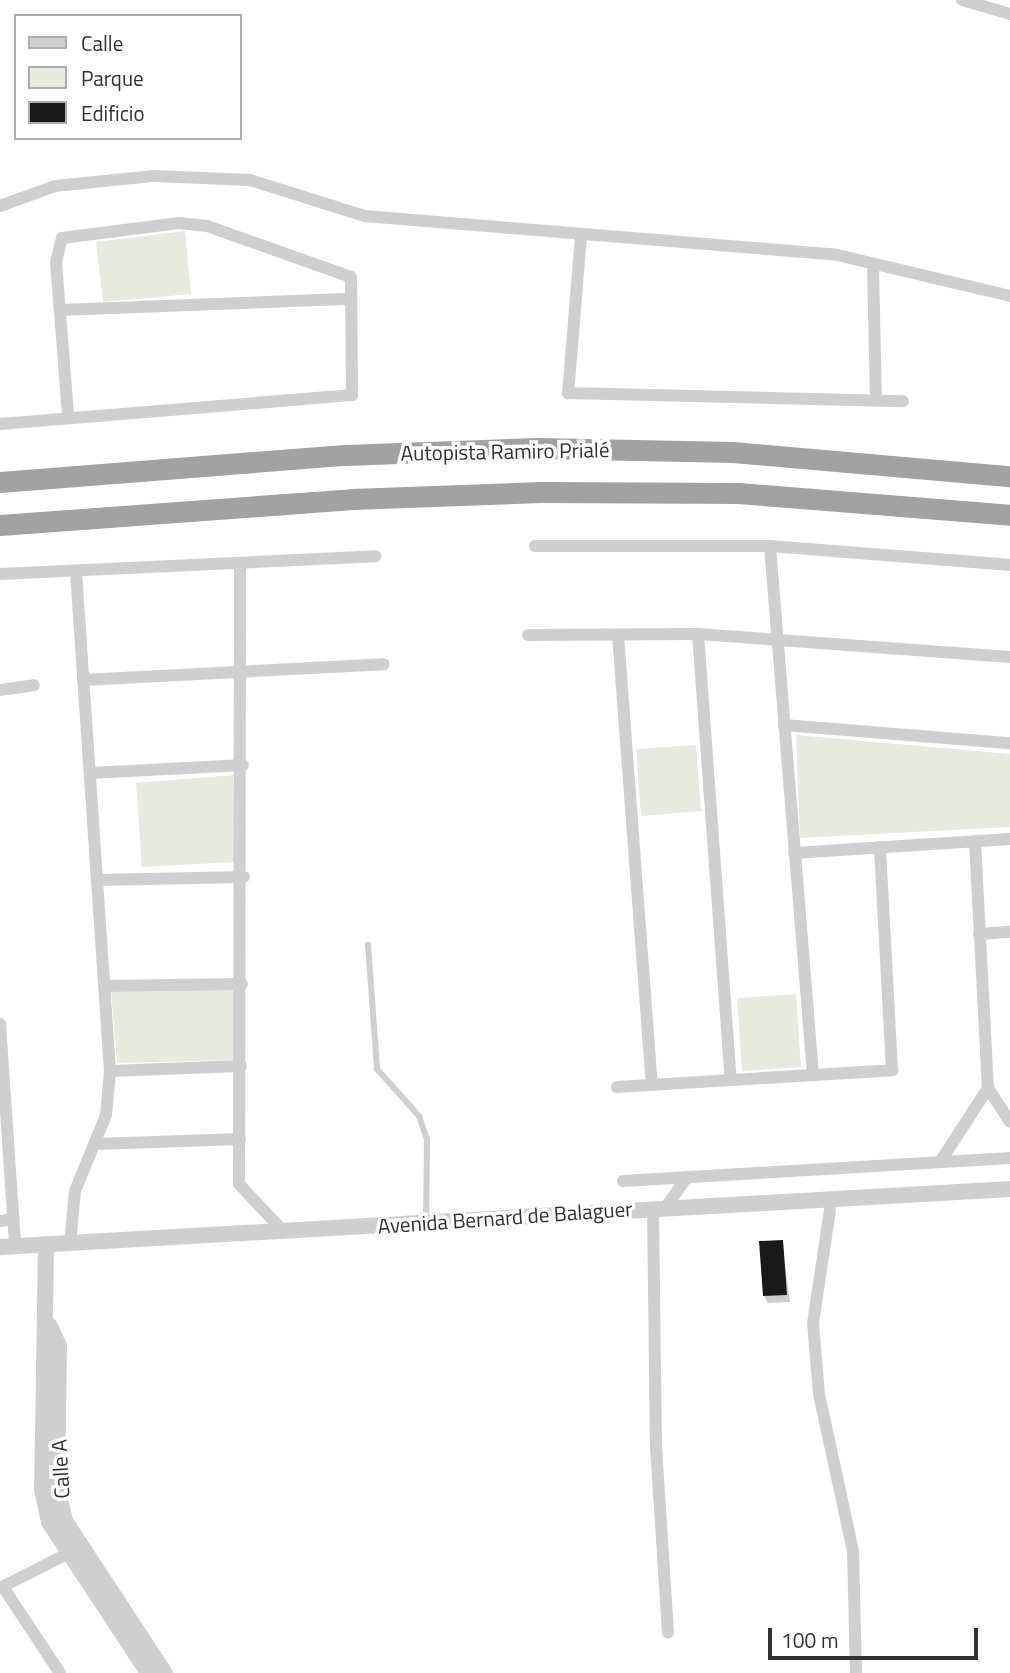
<!DOCTYPE html>
<html>
<head>
<meta charset="utf-8">
<style>
  body { margin:0 }
  #map { position:relative; width:1010px; height:1673px; overflow:hidden; background:#fff; font-family:"Titillium Web",sans-serif }
  div>[style] { position:absolute }
  [style*='--x'] { left:calc(var(--x)*1px); top:calc(var(--y)*1px); width:calc(var(--w)*1px); rotate:calc(var(--a)*1deg) }
  .green>* { inset:0; background:#e5ebdf }
  .shadow>* { inset:0; background:#0003 }
  .building>* { inset:0; background:#191919 }
  .service>* { height:6px; margin:-3px; padding:0 3px; transform-origin:3px; border-radius:3px; background:#cfcfcf }
  .minor>* { height:12px; margin:-6px; padding:0 6px; transform-origin:6px; border-radius:6px; background:#cfcfcf }
  .tertiary>* { height:16px; margin:-8px; padding:0 8px; transform-origin:8px; border-radius:8px; background:#cfcfcf }
  .trunk>* { height:21px; margin:-10.5px; padding:0 10.5px; transform-origin:10.5px; border-radius:10.5px; background:#a2a2a2 }
  span { translate:-50% -50%; white-space:nowrap; text-align:center; line-height:1.15; -webkit-text-stroke:7px #fff; paint-order:stroke }
  .street-label { font-size:21px; color:#323232 }
  .legend { position:absolute; left:14px; top:14px; width:228px; height:126px; box-sizing:border-box; background:#fff; border:2px solid #adadad; margin:0; padding:9px 12px; list-style:none; font-size:21px; color:#323232 }
  .legend li { display:flex; align-items:center; gap:14px; height:35px }
  .legend b { width:35px; border:2px solid #adadad }
  .scale { position:absolute; left:768px; top:1628px; width:210px; height:32px; box-sizing:border-box; border:4px solid #323232; border-top:0; padding-left:9px; font-size:21px; line-height:24px; white-space:nowrap; color:#323232; -webkit-text-stroke:5px #fff; paint-order:stroke }
</style>
</head>
<body>
<div id="map">
  <div class="green">
    <div style="clip-path:polygon(185px 231px,191px 294px,103px 302px,96px 242px)"></div>
    <div style="clip-path:polygon(796px 735px,1010px 754px,1010px 827px,800px 838px)"></div>
    <div style="clip-path:polygon(696px 745px,701px 811px,641px 816px,636px 749px)"></div>
    <div style="clip-path:polygon(233px 775px,235px 862px,142px 867px,136px 783px)"></div>
    <div style="clip-path:polygon(236px 990px,235px 1060px,117px 1063px,111px 991px)"></div>
    <div style="clip-path:polygon(796px 994px,801px 1067px,742px 1071px,737px 998px)"></div>
  </div>
  <div class="shadow">
    <div style="clip-path:polygon(782px 1241px,790px 1302px,768px 1303px,764px 1296px)"></div>
  </div>
  <div class="building">
    <div style="clip-path:polygon(783px 1240px,787px 1295px,763px 1296px,759px 1241px)"></div>
  </div>
  <div class="service">
    <div style="--x:368;--y:945;--w:124;--a:85.8"></div>
    <div style="--x:377;--y:1069;--w:63;--a:48.2"></div>
    <div style="--x:419;--y:1116;--w:24;--a:71"></div>
    <div style="--x:427;--y:1139;--w:82;--a:90.7"></div>
  </div>
  <div class="minor">
    <div style="--x:962;--y:0;--w:50;--a:16.3"></div>
    <div style="--x:0;--y:206;--w:59;--a:-20"></div>
    <div style="--x:55;--y:186;--w:100;--a:-5.8"></div>
    <div style="--x:154;--y:176;--w:96;--a:2.4"></div>
    <div style="--x:250;--y:180;--w:121;--a:17.4"></div>
    <div style="--x:365;--y:216;--w:474;--a:4.7"></div>
    <div style="--x:837;--y:255;--w:178;--a:13.3"></div>
    <div style="--x:581;--y:236;--w:158;--a:94.7"></div>
    <div style="--x:568;--y:393;--w:335;--a:1.4"></div>
    <div style="--x:873;--y:267;--w:133;--a:88.7"></div>
    <div style="--x:60;--y:310;--w:291;--a:-2.2"></div>
    <div style="--x:0;--y:424;--w:353;--a:-4.7"></div>
    <div style="--x:352;--y:395;--w:118;--a:-90.5"></div>
    <div style="--x:351;--y:277;--w:153;--a:-160.5"></div>
    <div style="--x:207;--y:226;--w:28;--a:-174"></div>
    <div style="--x:179;--y:223;--w:118;--a:172.7"></div>
    <div style="--x:62;--y:238;--w:25;--a:104"></div>
    <div style="--x:56;--y:262;--w:154;--a:85.5"></div>
    <div style="--x:535;--y:546;--w:235;--a:0"></div>
    <div style="--x:770;--y:546;--w:241;--a:4.5"></div>
    <div style="--x:770;--y:546;--w:531;--a:85.35"></div>
    <div style="--x:240;--y:564;--w:620;--a:90.09"></div>
    <div style="--x:239;--y:1184;--w:64;--a:46.9"></div>
    <div style="--x:0;--y:574;--w:376;--a:-2.7"></div>
    <div style="--x:698;--y:634;--w:447;--a:85.8"></div>
    <div style="--x:528;--y:635;--w:170;--a:-0.3"></div>
    <div style="--x:698;--y:634;--w:313;--a:4.2"></div>
    <div style="--x:618;--y:635;--w:451;--a:85.7"></div>
    <div style="--x:83;--y:680;--w:301;--a:-3"></div>
    <div style="--x:0;--y:690;--w:34;--a:-8"></div>
    <div style="--x:784;--y:725;--w:227;--a:4.6"></div>
    <div style="--x:91;--y:773;--w:152;--a:-3"></div>
    <div style="--x:975;--y:841;--w:247;--a:87"></div>
    <div style="--x:988;--y:1088;--w:40;--a:57.1"></div>
    <div style="--x:794;--y:853;--w:216;--a:-3.7"></div>
    <div style="--x:97;--y:880;--w:147;--a:-1.2"></div>
    <div style="--x:979;--y:934;--w:31;--a:-4"></div>
    <div style="--x:104;--y:986;--w:138;--a:-0.8"></div>
    <div style="--x:0;--y:1024;--w:223;--a:86.1"></div>
    <div style="--x:110;--y:1071;--w:131;--a:-2.2"></div>
    <div style="--x:617;--y:1087;--w:276;--a:-3.5"></div>
    <div style="--x:892;--y:1070;--w:223;--a:-93.1"></div>
    <div style="--x:96;--y:1144;--w:144;--a:-2"></div>
    <div style="--x:940;--y:1162;--w:88;--a:-57"></div>
    <div style="--x:623;--y:1181;--w:388;--a:-3.4"></div>
    <div style="--x:831;--y:1203;--w:121;--a:98.5"></div>
    <div style="--x:813;--y:1323;--w:71;--a:85.2"></div>
    <div style="--x:819;--y:1394;--w:161;--a:77.8"></div>
    <div style="--x:853;--y:1551;--w:122;--a:88.6"></div>
    <div style="--x:666;--y:1207;--w:37;--a:-55"></div>
    <div style="--x:653;--y:1208;--w:239;--a:89.3"></div>
    <div style="--x:656;--y:1447;--w:186;--a:86.3"></div>
    <div style="--x:0;--y:1221;--w:14;--a:-8"></div>
    <div style="--x:70;--y:1243;--w:52;--a:-84.5"></div>
    <div style="--x:75;--y:1191;--w:82;--a:-67.8"></div>
    <div style="--x:106;--y:1115;--w:44;--a:-84.8"></div>
    <div style="--x:110;--y:1071;--w:499;--a:-93.9"></div>
    <div style="--x:3;--y:1587;--w:103;--a:56.5"></div>
    <div style="--x:0;--y:1588;--w:84;--a:-26.9"></div>
  </div>
  <div class="tertiary">
    <div style="--x:46;--y:1244;--w:245;--a:90.9"></div>
    <div style="--x:42;--y:1489;--w:34;--a:78"></div>
    <div style="--x:49;--y:1522;--w:181;--a:56.7"></div>
    <div style="--x:0;--y:1247;--w:1012;--a:-3.29"></div>
    <div style="--x:50;--y:1326;--w:22;--a:66"></div>
    <div style="--x:59;--y:1346;--w:142;--a:90.8"></div>
    <div style="--x:57;--y:1488;--w:34;--a:76"></div>
    <div style="--x:65;--y:1521;--w:182;--a:56.7"></div>
  </div>
  <div class="trunk">
    <div style="--x:0;--y:482;--w:346;--a:-4.5"></div>
    <div style="--x:345;--y:455;--w:192;--a:-2.1"></div>
    <div style="--x:537;--y:448;--w:196;--a:1.2"></div>
    <div style="--x:733;--y:452;--w:278;--a:5"></div>
    <div style="--x:0;--y:525;--w:353;--a:-4.2"></div>
    <div style="--x:352;--y:499;--w:189;--a:-2.1"></div>
    <div style="--x:541;--y:492;--w:197;--a:0.3"></div>
    <div style="--x:738;--y:493;--w:273;--a:4.6"></div>
  </div>
  <div class="street-label">
    <span style="left:505px;top:451px;rotate:-1deg">Autopista Ramiro Prialé</span>
    <span style="left:505px;top:1217px;rotate:-4deg">Avenida Bernard de Balaguer</span>
    <span style="left:60px;top:1469px;rotate:-93deg">Calle A</span>
  </div>
  <ul class="legend">
  <li><b style="height:9px;background:#cfcfcf"></b>Calle</li>
  <li><b style="height:19px;background:#e5ebdf"></b>Parque</li>
  <li><b style="height:19px;background:#191919"></b>Edificio</li>
  </ul>
  <div class="scale">100 m</div>
</div>
</body>
</html>
